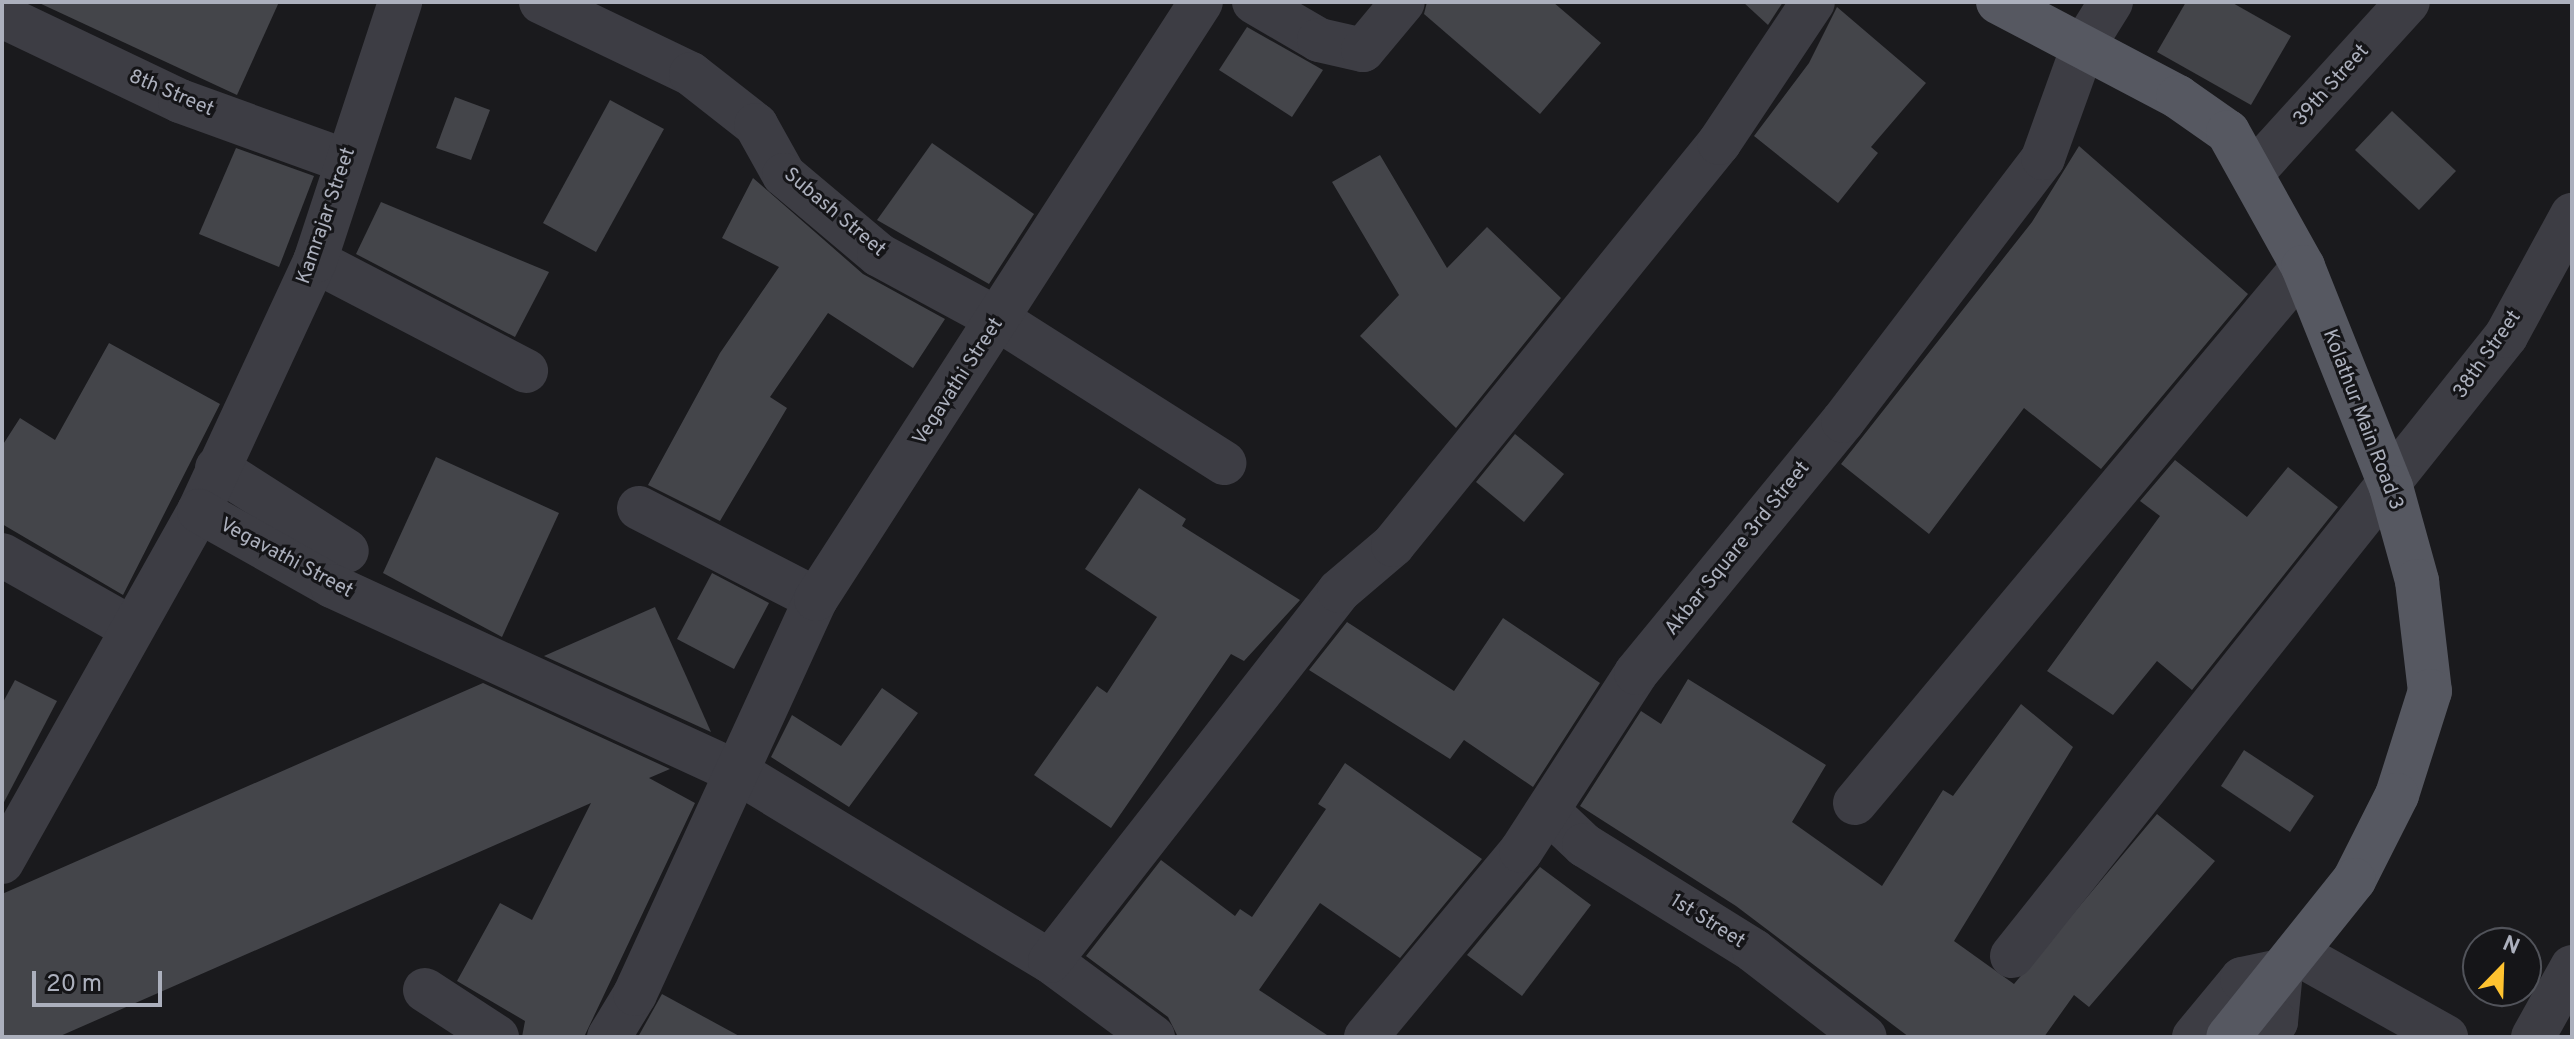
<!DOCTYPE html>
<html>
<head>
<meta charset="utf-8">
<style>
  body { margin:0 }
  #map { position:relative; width:2574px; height:1039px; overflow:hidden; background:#1a1a1d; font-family:Overpass,sans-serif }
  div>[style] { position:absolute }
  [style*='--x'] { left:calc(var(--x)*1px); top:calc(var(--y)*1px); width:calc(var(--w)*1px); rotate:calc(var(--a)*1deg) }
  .building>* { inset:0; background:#44454a }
  .minor>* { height:44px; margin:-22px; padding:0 22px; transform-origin:22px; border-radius:22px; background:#3d3d44 }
  .major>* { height:44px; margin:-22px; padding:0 22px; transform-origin:22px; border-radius:22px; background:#565861 }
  span { translate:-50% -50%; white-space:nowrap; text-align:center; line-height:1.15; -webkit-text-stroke:6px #151518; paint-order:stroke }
  .street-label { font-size:20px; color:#acb0bd }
  .frame { position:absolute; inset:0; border:4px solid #acb0bd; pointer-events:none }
  .north { position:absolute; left:2462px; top:927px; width:80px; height:80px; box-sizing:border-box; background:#151518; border:2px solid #51535a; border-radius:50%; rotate:23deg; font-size:22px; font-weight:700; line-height:32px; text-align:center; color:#acb0bd }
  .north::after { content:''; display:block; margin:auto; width:28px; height:36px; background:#ffc330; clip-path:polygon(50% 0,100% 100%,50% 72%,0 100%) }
  .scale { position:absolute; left:32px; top:971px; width:130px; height:36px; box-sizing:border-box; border:4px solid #acb0bd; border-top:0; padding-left:10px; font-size:24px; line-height:28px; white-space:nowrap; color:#acb0bd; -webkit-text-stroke:6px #151518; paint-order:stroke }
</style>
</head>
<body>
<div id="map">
  <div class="building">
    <div style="clip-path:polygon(37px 2px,279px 2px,237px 95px)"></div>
    <div style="clip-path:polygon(1427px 2px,1553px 2px,1601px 43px,1540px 114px,1424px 14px)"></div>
    <div style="clip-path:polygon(1743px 2px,1783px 2px,1768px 25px)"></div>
    <div style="clip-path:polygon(2186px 2px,2231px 2px,2291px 36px,2251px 105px,2157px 52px)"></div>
    <div style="clip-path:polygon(1837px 7px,1926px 83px,1871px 147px,1878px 153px,1838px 203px,1754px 136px,1809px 63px)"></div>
    <div style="clip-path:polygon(1247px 27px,1323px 70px,1292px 117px,1219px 70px)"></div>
    <div style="clip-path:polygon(455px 97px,490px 110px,471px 160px,436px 148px)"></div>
    <div style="clip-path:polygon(610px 100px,664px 129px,596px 252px,543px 223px)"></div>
    <div style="clip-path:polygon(2392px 111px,2456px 171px,2419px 210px,2355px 150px)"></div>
    <div style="clip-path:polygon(932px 143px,1034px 214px,989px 284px,877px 220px)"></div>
    <div style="clip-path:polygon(2079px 146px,2248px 294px,2101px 469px,2024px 408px,1929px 534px,1841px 464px,2032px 222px)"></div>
    <div style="clip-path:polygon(236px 148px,314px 176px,279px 267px,199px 234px)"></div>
    <div style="clip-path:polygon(1380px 155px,1447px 268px,1487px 227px,1561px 298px,1456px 428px,1360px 336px,1399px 295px,1332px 182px)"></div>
    <div style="clip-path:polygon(753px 178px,863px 274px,945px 319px,913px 368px,828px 313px,770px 397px,787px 408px,720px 521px,648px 485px,720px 353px,779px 267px,722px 238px)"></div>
    <div style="clip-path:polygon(381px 202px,549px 272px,515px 337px,356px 254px)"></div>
    <div style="clip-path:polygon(109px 343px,220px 404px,123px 595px,2px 524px,2px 446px,20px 418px,55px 440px)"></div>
    <div style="clip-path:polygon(1515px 434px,1564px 474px,1524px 522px,1476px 482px)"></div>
    <div style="clip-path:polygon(436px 457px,559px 513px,502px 637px,383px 573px)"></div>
    <div style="clip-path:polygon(2175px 460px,2247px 517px,2288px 467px,2338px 507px,2192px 690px,2157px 661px,2113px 715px,2047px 671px,2160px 516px,2140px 501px)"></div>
    <div style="clip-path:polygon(1139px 488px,1186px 519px,1182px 526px,1300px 600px,1244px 661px,1231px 654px,1111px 828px,1034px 775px,1097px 686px,1107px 693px,1157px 617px,1085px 569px)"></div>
    <div style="clip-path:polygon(712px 573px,769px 603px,734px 669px,677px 639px)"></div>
    <div style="clip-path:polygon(655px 607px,687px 678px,711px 732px,544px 656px)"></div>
    <div style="clip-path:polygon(1503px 618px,1600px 683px,1533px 787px,1464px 740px,1450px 759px,1309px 670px,1347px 622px,1454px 691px)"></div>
    <div style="clip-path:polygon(1688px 679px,1826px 765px,1792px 822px,1882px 886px,1943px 790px,1953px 796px,2021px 704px,2073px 747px,1954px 941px,2014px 984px,2157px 814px,2215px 861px,2089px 1007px,2074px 995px,2044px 1037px,1909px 1037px,1736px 906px,1580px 806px,1641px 711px,1661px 724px)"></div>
    <div style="clip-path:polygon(15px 680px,57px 701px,2px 806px,2px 704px)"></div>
    <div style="clip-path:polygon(483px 683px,670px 769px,649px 778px,695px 803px,584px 1037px,522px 1037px,525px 1021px,457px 981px,500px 903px,532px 920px,591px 803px,58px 1037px,2px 1037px,2px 894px)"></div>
    <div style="clip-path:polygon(882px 688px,918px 713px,849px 807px,771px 757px,792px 715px,841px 746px)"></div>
    <div style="clip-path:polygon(2244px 750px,2314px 796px,2290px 832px,2221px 786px)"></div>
    <div style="clip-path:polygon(1345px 763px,1482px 859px,1400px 958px,1320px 903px,1259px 990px,1330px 1037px,1178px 1037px,1168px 1017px,1086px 956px,1161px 860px,1235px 916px,1240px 909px,1252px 917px,1326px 809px,1318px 804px)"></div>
    <div style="clip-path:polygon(1540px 867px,1591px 905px,1522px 996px,1467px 955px)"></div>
    <div style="clip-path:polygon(662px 994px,741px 1037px,638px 1037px)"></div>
  </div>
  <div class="minor">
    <div style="--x:541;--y:2;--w:166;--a:25.6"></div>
    <div style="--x:691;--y:74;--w:83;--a:38.1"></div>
    <div style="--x:756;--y:125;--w:57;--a:60.8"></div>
    <div style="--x:784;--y:175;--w:124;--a:40.1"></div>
    <div style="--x:879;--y:255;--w:136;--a:28.4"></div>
    <div style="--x:999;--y:320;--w:267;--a:32.4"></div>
    <div style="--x:1254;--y:2;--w:75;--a:30.3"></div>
    <div style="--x:1319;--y:40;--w:45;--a:12.8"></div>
    <div style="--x:1363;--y:50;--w:62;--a:-50.2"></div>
    <div style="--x:2;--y:16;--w:197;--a:25.5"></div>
    <div style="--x:180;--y:101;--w:177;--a:19.9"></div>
    <div style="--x:2255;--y:170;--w:227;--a:-47.7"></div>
    <div style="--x:315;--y:261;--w:238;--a:27.5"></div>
    <div style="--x:217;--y:468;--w:154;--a:32.6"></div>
    <div style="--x:639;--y:508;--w:199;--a:27.2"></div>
    <div style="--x:199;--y:511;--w:276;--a:-65.1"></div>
    <div style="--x:315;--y:261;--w:273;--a:-71.8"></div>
    <div style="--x:2;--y:555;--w:148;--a:29.5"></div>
    <div style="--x:1855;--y:803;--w:699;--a:-50.11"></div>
    <div style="--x:1548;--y:811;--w:50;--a:43.4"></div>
    <div style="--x:1584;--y:845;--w:200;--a:31.9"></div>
    <div style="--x:1754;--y:951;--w:140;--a:37.8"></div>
    <div style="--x:2;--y:862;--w:403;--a:-60.7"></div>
    <div style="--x:199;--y:511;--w:153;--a:29.4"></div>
    <div style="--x:332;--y:586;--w:448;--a:24.7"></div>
    <div style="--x:739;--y:773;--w:363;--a:31.2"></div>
    <div style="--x:1050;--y:961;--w:128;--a:36.4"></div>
    <div style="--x:2296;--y:953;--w:172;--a:29.2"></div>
    <div style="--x:2012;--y:956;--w:793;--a:-51.45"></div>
    <div style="--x:2506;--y:336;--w:138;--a:-61.4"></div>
    <div style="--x:1050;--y:961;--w:469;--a:-52"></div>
    <div style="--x:1339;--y:591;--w:71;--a:-40.4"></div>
    <div style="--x:1393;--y:545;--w:518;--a:-50.96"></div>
    <div style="--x:1719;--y:143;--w:169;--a:-56.3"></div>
    <div style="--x:425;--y:990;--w:86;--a:33.1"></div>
    <div style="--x:609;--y:1037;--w:50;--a:-58.8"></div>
    <div style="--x:635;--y:994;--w:434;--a:-65.4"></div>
    <div style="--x:816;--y:599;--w:710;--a:-57.18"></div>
    <div style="--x:1366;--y:1037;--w:242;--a:-50.2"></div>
    <div style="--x:1521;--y:851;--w:212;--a:-57.1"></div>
    <div style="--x:1636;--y:673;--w:326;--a:-50.6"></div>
    <div style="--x:1843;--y:421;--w:330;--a:-52.7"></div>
    <div style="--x:2043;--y:158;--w:118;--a:-70.2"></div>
    <div style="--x:2083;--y:47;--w:53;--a:-58.1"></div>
    <div style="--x:2194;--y:1037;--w:75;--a:-50.4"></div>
    <div style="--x:2242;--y:979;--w:40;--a:-12"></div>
    <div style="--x:2281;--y:971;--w:51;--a:95.6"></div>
    <div style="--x:2276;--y:1022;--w:19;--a:129"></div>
    <div style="--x:2533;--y:1037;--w:80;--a:-60.9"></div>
  </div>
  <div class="major">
    <div style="--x:1998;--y:2;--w:204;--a:27.8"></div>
    <div style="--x:2178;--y:97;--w:61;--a:35"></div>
    <div style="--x:2228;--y:132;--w:154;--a:60.9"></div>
    <div style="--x:2303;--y:267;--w:237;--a:68.2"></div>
    <div style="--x:2391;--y:487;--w:98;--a:74.5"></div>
    <div style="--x:2417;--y:581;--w:111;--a:83.3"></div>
    <div style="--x:2430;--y:691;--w:109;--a:107.6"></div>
    <div style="--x:2397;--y:795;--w:95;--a:116.8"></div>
    <div style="--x:2354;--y:880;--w:201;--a:128.7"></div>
  </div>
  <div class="street-label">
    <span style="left:2332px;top:86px;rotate:-48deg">39th Street</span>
    <span style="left:171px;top:94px;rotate:23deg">8th Street</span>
    <span style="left:834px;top:213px;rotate:40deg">Subash Street</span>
    <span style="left:327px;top:216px;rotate:-71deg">Kamrajar Street</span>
    <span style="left:2488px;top:355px;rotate:-55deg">38th Street</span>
    <span style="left:959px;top:382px;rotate:-57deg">Vegavathi Street</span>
    <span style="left:2362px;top:420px;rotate:69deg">Kolathur Main Road 3</span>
    <span style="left:1738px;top:549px;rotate:-51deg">Akbar Square 3rd Street</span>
    <span style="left:286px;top:559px;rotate:28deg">Vegavathi Street</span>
    <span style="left:1707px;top:922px;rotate:32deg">1st Street</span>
  </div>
  <div class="frame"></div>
  <div class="north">N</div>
  <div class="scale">20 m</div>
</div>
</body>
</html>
